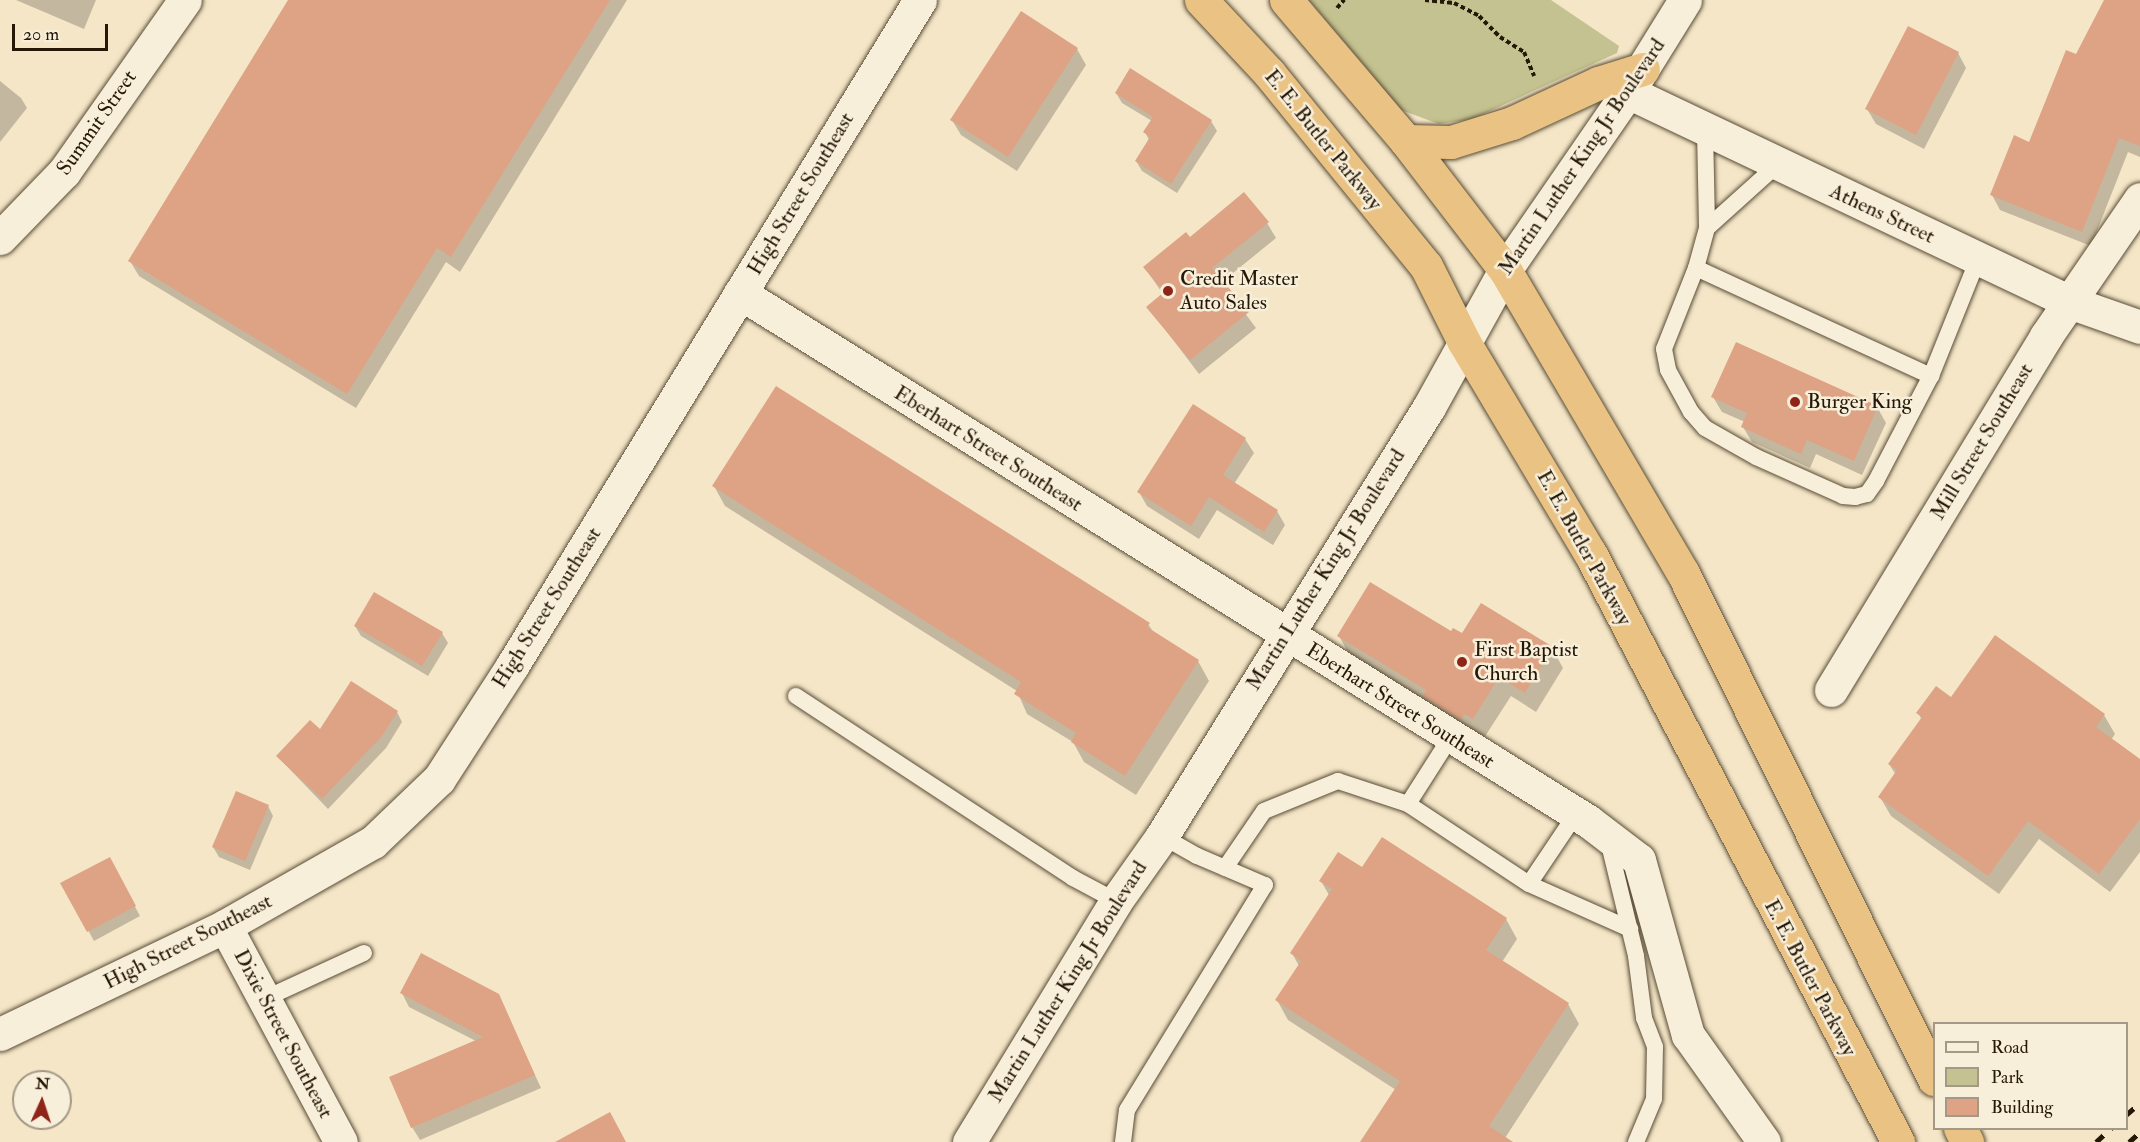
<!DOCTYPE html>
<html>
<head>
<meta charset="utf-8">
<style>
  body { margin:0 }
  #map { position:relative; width:2140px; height:1142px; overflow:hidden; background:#f4e6c7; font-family:"IM FELL Double Pica",serif }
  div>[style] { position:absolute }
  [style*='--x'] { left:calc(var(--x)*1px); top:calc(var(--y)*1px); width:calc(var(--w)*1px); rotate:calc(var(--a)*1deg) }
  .green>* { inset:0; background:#c4c290 }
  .shadow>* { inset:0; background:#0003 }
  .building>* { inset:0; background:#dea284 }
  .path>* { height:4px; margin-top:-2px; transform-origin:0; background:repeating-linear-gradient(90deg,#251806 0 4.5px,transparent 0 7.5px) }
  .roads { filter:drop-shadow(0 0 2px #594c36) drop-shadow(0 0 2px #594c36) }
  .lane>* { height:16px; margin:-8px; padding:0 8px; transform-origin:8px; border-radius:8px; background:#f8efdb }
  .street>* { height:33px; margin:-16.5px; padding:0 16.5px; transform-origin:16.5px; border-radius:16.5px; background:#f8efdb }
  .secondary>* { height:33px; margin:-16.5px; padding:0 16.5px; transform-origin:16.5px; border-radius:16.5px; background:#f8efdb }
  .highway>* { height:33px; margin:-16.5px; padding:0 16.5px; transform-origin:16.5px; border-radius:16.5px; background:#eac384 }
  .rail>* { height:4.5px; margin-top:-2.25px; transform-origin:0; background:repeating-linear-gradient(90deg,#251806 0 10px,transparent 0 20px) }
  .dots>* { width:16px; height:16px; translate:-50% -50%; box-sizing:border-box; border:3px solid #f8efdb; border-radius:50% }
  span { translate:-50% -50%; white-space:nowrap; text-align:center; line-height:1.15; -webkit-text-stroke:5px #f8efdb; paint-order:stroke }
  .street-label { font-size:21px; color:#251806 }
  .poi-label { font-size:21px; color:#251806 }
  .left { translate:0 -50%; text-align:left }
  .legend { position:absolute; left:1933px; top:1022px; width:195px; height:108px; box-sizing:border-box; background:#f8efdb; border:2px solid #a49986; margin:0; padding:8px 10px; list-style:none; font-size:18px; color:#251806 }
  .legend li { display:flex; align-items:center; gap:12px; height:30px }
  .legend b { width:30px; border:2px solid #a49986 }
  .north { position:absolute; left:12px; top:1070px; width:60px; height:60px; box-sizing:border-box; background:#f8efdb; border:2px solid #a49986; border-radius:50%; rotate:3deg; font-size:16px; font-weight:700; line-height:24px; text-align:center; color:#251806 }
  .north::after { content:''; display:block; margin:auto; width:21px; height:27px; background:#8f2418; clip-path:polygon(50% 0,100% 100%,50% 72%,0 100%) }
  .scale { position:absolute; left:12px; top:24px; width:96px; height:27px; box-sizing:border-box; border:3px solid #251806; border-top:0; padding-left:8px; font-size:18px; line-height:21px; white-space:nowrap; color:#251806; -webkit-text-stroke:4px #f8efdb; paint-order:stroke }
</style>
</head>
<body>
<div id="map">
  <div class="green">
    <div style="clip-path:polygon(1309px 0,1551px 0,1619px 46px,1617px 53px,1472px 119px,1439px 124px,1401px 110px)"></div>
  </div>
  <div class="shadow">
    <div style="clip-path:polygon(16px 0,96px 0,84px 29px)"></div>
    <div style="clip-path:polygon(290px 0,627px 0,460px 272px,446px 262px,356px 408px,139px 276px,130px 261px)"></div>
    <div style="clip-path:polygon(2106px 0,2140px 0,2140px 157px,2128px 152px,2091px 246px,2000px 210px,1992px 195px,2030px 144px)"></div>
    <div style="clip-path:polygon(1077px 49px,1086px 65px,1017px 171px,961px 135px,952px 120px)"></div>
    <div style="clip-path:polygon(1958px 53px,1966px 68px,1924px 149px,1876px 124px,1867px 109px)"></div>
    <div style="clip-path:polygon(0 81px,21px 98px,27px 108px,0 142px)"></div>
    <div style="clip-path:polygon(1116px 93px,1211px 121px,1217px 131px,1177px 193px,1142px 171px,1136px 161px,1149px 140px,1145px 132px,1152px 121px,1122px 103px)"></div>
    <div style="clip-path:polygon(1267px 223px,1276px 238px,1222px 282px,1256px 328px,1199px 374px,1148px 307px,1163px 294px,1145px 268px)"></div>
    <div style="clip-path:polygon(1713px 397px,1877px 407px,1886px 423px,1862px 475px,1816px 454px,1810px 468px,1752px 442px,1743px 427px,1745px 422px,1722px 412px)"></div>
    <div style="clip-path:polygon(1194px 406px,1245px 439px,1254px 453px,1234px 484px,1277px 511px,1285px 525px,1273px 545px,1217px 510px,1199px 539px,1147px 506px,1139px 492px)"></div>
    <div style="clip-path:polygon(714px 486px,1148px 624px,1154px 633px,1198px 661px,1209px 681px,1136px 795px,1084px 762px,1073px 742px,1027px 714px,1017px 691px,725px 506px)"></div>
    <div style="clip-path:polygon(355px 626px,442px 633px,448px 643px,428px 676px,361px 636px)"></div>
    <div style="clip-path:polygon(1463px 635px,1552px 648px,1563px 668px,1536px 712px,1511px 696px,1484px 738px,1350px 656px,1339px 636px)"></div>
    <div style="clip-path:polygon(1951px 699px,2104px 715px,2115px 734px,2111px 740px,2140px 761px,2140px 852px,2110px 892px,2039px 839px,1999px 894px,1891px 816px,1880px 797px,1896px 775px,1889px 764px,1922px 720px,1918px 713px)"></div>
    <div style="clip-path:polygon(397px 712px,402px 722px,386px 748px,328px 809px,278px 757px,320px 731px)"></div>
    <div style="clip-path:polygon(268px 806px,273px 816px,250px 870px,219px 857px,213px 847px)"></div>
    <div style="clip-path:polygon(115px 869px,140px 916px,94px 941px,63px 884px)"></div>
    <div style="clip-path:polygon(1362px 869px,1506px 919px,1517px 939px,1502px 962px,1568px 1004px,1579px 1024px,1505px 1138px,1510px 1142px,1362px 1142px,1396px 1090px,1288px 1020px,1277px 1000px,1299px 966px,1292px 953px,1329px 895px,1321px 881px)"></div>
    <div style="clip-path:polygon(402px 993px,498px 995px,541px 1088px,420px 1140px,412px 1127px,476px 1041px,409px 1007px)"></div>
  </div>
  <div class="building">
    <div style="clip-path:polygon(288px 0,610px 0,451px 257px,437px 248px,347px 394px,128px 261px)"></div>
    <div style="clip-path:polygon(2104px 0,2140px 0,2140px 146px,2119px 138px,2082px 232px,1990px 195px,2014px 135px,2029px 142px,2066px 50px,2076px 54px)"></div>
    <div style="clip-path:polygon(1021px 11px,1078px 48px,1008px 157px,950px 120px)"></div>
    <div style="clip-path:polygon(1908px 26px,1959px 52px,1916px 135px,1865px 109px)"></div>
    <div style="clip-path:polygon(1130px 68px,1212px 120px,1171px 184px,1135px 161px,1150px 137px,1143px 132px,1153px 117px,1115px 93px)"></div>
    <div style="clip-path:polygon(1244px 192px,1269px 222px,1212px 268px,1249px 312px,1190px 360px,1146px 307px,1164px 292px,1143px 267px,1186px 232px,1190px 237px)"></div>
    <div style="clip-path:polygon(1736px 342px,1878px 406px,1854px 461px,1807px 440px,1801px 454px,1741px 427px,1747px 413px,1711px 397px)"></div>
    <div style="clip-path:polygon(776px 386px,1150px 623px,1147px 627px,1199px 660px,1125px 776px,1071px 742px,1076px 733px,1014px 694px,1021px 682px,712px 486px)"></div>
    <div style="clip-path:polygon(1193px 404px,1246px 438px,1223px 475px,1278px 510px,1264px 532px,1209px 497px,1191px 526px,1137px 492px)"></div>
    <div style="clip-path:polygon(1370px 582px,1451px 631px,1453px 628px,1462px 633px,1481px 603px,1553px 647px,1525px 693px,1499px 677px,1473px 719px,1464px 714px,1461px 720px,1423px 696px,1426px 690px,1337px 636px)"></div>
    <div style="clip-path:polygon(374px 592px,443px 632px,422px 666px,354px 626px)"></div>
    <div style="clip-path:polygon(1995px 635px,2105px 714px,2096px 727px,2140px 759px,2140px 819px,2099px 874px,2028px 821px,1988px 876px,1878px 797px,1897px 770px,1888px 764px,1922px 717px,1916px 713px,1936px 686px,1951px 697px)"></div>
    <div style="clip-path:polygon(351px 681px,398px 711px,381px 737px,322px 799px,276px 756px,310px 720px,320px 729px)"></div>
    <div style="clip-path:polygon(236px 791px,269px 805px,245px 861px,212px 847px)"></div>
    <div style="clip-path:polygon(1382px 837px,1507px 918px,1486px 950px,1569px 1003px,1489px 1126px,1513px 1142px,1360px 1142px,1400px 1081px,1275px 1000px,1301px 961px,1290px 953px,1332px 889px,1319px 881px,1338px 852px,1362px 867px)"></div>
    <div style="clip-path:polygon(110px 857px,136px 906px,87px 932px,60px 883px)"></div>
    <div style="clip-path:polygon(421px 953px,499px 994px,535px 1075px,411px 1128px,389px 1077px,483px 1037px,400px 993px)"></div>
    <div style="clip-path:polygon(610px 1112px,626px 1142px,555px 1142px)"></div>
  </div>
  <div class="path">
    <div style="--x:1425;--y:0;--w:29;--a:6"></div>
    <div style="--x:1454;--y:3;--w:28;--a:27"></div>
    <div style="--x:1479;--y:16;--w:30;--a:45"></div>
    <div style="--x:1500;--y:37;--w:28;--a:32"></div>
    <div style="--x:1524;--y:52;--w:26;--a:67"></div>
    <div style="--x:1337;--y:8;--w:11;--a:-49"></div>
  </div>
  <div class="roads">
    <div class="lane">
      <div style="--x:1705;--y:130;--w:98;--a:88.8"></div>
      <div style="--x:1707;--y:228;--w:41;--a:105.4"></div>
      <div style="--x:1696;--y:268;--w:87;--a:111.6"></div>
      <div style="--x:1664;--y:349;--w:21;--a:79"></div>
      <div style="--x:1668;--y:370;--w:48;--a:61.3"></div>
      <div style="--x:1691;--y:412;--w:21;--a:49"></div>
      <div style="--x:1705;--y:428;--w:59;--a:29.6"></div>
      <div style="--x:1756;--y:457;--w:95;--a:24.1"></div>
      <div style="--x:1843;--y:496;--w:12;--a:5"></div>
      <div style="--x:1855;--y:497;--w:12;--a:-14"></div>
      <div style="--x:1867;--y:494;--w:16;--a:-55"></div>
      <div style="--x:1876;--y:481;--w:119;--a:-62.4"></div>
      <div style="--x:1707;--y:228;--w:94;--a:-42"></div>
      <div style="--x:1696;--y:268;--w:259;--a:24.7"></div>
      <div style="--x:1931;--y:376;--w:126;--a:-68.1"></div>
      <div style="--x:796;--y:696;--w:331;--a:33.3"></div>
      <div style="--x:1073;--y:878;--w:49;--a:28.1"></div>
      <div style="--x:1408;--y:804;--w:78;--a:-57.5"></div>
      <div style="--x:1576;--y:814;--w:84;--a:123.9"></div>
      <div style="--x:1529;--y:884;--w:111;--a:24"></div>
      <div style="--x:1608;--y:840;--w:119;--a:76.4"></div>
      <div style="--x:1636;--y:956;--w:63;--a:82.6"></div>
      <div style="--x:1644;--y:1018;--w:31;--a:69"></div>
      <div style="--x:1655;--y:1047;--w:52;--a:91.1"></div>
      <div style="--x:1654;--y:1099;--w:47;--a:112.7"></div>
      <div style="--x:1225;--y:868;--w:69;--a:-55.6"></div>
      <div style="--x:1264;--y:811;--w:80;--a:-22.1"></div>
      <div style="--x:1338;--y:781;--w:74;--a:18.2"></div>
      <div style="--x:1408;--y:804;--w:145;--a:33.5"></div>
      <div style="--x:264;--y:999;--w:110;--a:-24.7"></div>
      <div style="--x:1123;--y:1142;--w:32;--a:-83"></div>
      <div style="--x:1127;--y:1110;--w:264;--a:-58.5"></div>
      <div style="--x:1265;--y:885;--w:74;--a:-156.9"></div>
      <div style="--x:1197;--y:856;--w:40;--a:-150.3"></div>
    </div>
    <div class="street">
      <div style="--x:1628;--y:92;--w:492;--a:25.4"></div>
      <div style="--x:2072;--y:303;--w:72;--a:19.4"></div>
      <div style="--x:0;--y:238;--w:92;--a:-45.9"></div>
      <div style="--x:64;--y:172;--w:210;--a:-54.9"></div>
      <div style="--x:740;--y:293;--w:999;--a:31.91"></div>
      <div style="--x:1588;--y:821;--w:64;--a:37.4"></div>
      <div style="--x:1639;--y:860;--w:182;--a:74.4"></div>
      <div style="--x:1688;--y:1035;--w:131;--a:54.6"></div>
      <div style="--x:1831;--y:690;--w:414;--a:-58.7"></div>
      <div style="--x:2046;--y:336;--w:166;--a:-55.5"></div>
      <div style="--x:225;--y:926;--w:245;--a:61.8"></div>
      <div style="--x:0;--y:1034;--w:250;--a:-25.6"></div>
      <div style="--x:225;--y:926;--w:170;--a:-29.6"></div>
      <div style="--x:373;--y:842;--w:91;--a:-43.7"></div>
      <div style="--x:439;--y:779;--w:135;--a:-57.1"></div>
      <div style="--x:512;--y:666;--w:781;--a:-58.51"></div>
    </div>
    <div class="secondary">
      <div style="--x:969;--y:1142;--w:282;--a:-58.6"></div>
      <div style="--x:1116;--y:901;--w:80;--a:-54.7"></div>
      <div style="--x:1162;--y:836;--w:505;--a:-58.1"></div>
      <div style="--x:1429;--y:407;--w:157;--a:-61"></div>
      <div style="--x:1505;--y:270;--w:216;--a:-55.4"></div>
      <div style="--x:1628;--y:92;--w:108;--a:-58.2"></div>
    </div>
    <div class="highway">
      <div style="--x:1201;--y:0;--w:100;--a:47"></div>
      <div style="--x:1269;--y:73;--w:249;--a:50.9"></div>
      <div style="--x:1426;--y:266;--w:85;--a:63.4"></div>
      <div style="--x:1464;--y:342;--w:246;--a:59.2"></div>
      <div style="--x:1590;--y:553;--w:665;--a:62.39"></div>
      <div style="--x:1286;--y:0;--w:185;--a:49.6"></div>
      <div style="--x:1406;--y:141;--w:163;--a:52.5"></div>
      <div style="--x:1505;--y:270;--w:351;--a:59.6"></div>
      <div style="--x:1683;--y:573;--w:565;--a:63.62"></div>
      <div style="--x:1406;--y:141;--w:45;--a:1.3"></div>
      <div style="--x:1451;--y:142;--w:64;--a:-17.3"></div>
      <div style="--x:1512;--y:123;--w:95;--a:-24.9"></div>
      <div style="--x:1598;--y:83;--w:47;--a:-17.3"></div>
      <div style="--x:1960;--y:1128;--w:16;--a:63"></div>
    </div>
  </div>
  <div class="rail">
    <div style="--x:2126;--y:1115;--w:18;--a:-41"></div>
    <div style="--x:2096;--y:1142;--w:21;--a:-43"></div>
    <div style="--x:2129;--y:1142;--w:15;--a:-42"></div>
  </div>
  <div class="dots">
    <div style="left:1168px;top:291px;background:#8f2418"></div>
    <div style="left:1795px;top:402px;background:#8f2418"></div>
    <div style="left:1462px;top:662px;background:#8f2418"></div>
  </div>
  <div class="street-label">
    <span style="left:97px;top:123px;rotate:-55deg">Summit Street</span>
    <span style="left:1323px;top:140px;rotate:51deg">E. E. Butler Parkway</span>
    <span style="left:1582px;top:157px;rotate:-56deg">Martin Luther King Jr Boulevard</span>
    <span style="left:801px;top:194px;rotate:-59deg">High Street Southeast</span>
    <span style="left:1882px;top:214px;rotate:25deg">Athens Street</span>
    <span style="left:1982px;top:442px;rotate:-59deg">Mill Street Southeast</span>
    <span style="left:988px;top:449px;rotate:32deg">Eberhart Street Southeast</span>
    <span style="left:1584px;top:548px;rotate:61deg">E. E. Butler Parkway</span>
    <span style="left:1326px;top:570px;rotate:-58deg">Martin Luther King Jr Boulevard</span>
    <span style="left:547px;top:608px;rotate:-58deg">High Street Southeast</span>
    <span style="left:1400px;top:706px;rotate:32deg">Eberhart Street Southeast</span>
    <span style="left:188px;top:942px;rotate:-27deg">High Street Southeast</span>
    <span style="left:1810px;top:978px;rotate:62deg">E. E. Butler Parkway</span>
    <span style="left:1068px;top:982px;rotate:-58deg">Martin Luther King Jr Boulevard</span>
    <span style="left:283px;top:1034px;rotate:62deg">Dixie Street Southeast</span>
  </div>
  <div class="poi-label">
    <span class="left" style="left:1180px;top:291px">Credit Master<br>Auto Sales</span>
    <span class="left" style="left:1807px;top:402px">Burger King</span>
    <span class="left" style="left:1474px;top:662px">First Baptist<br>Church</span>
  </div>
  <ul class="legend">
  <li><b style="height:8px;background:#f8efdb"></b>Road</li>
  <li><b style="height:16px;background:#c4c290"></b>Park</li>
  <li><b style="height:16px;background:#dea284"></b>Building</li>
  </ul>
  <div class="north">N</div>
  <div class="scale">20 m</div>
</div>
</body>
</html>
